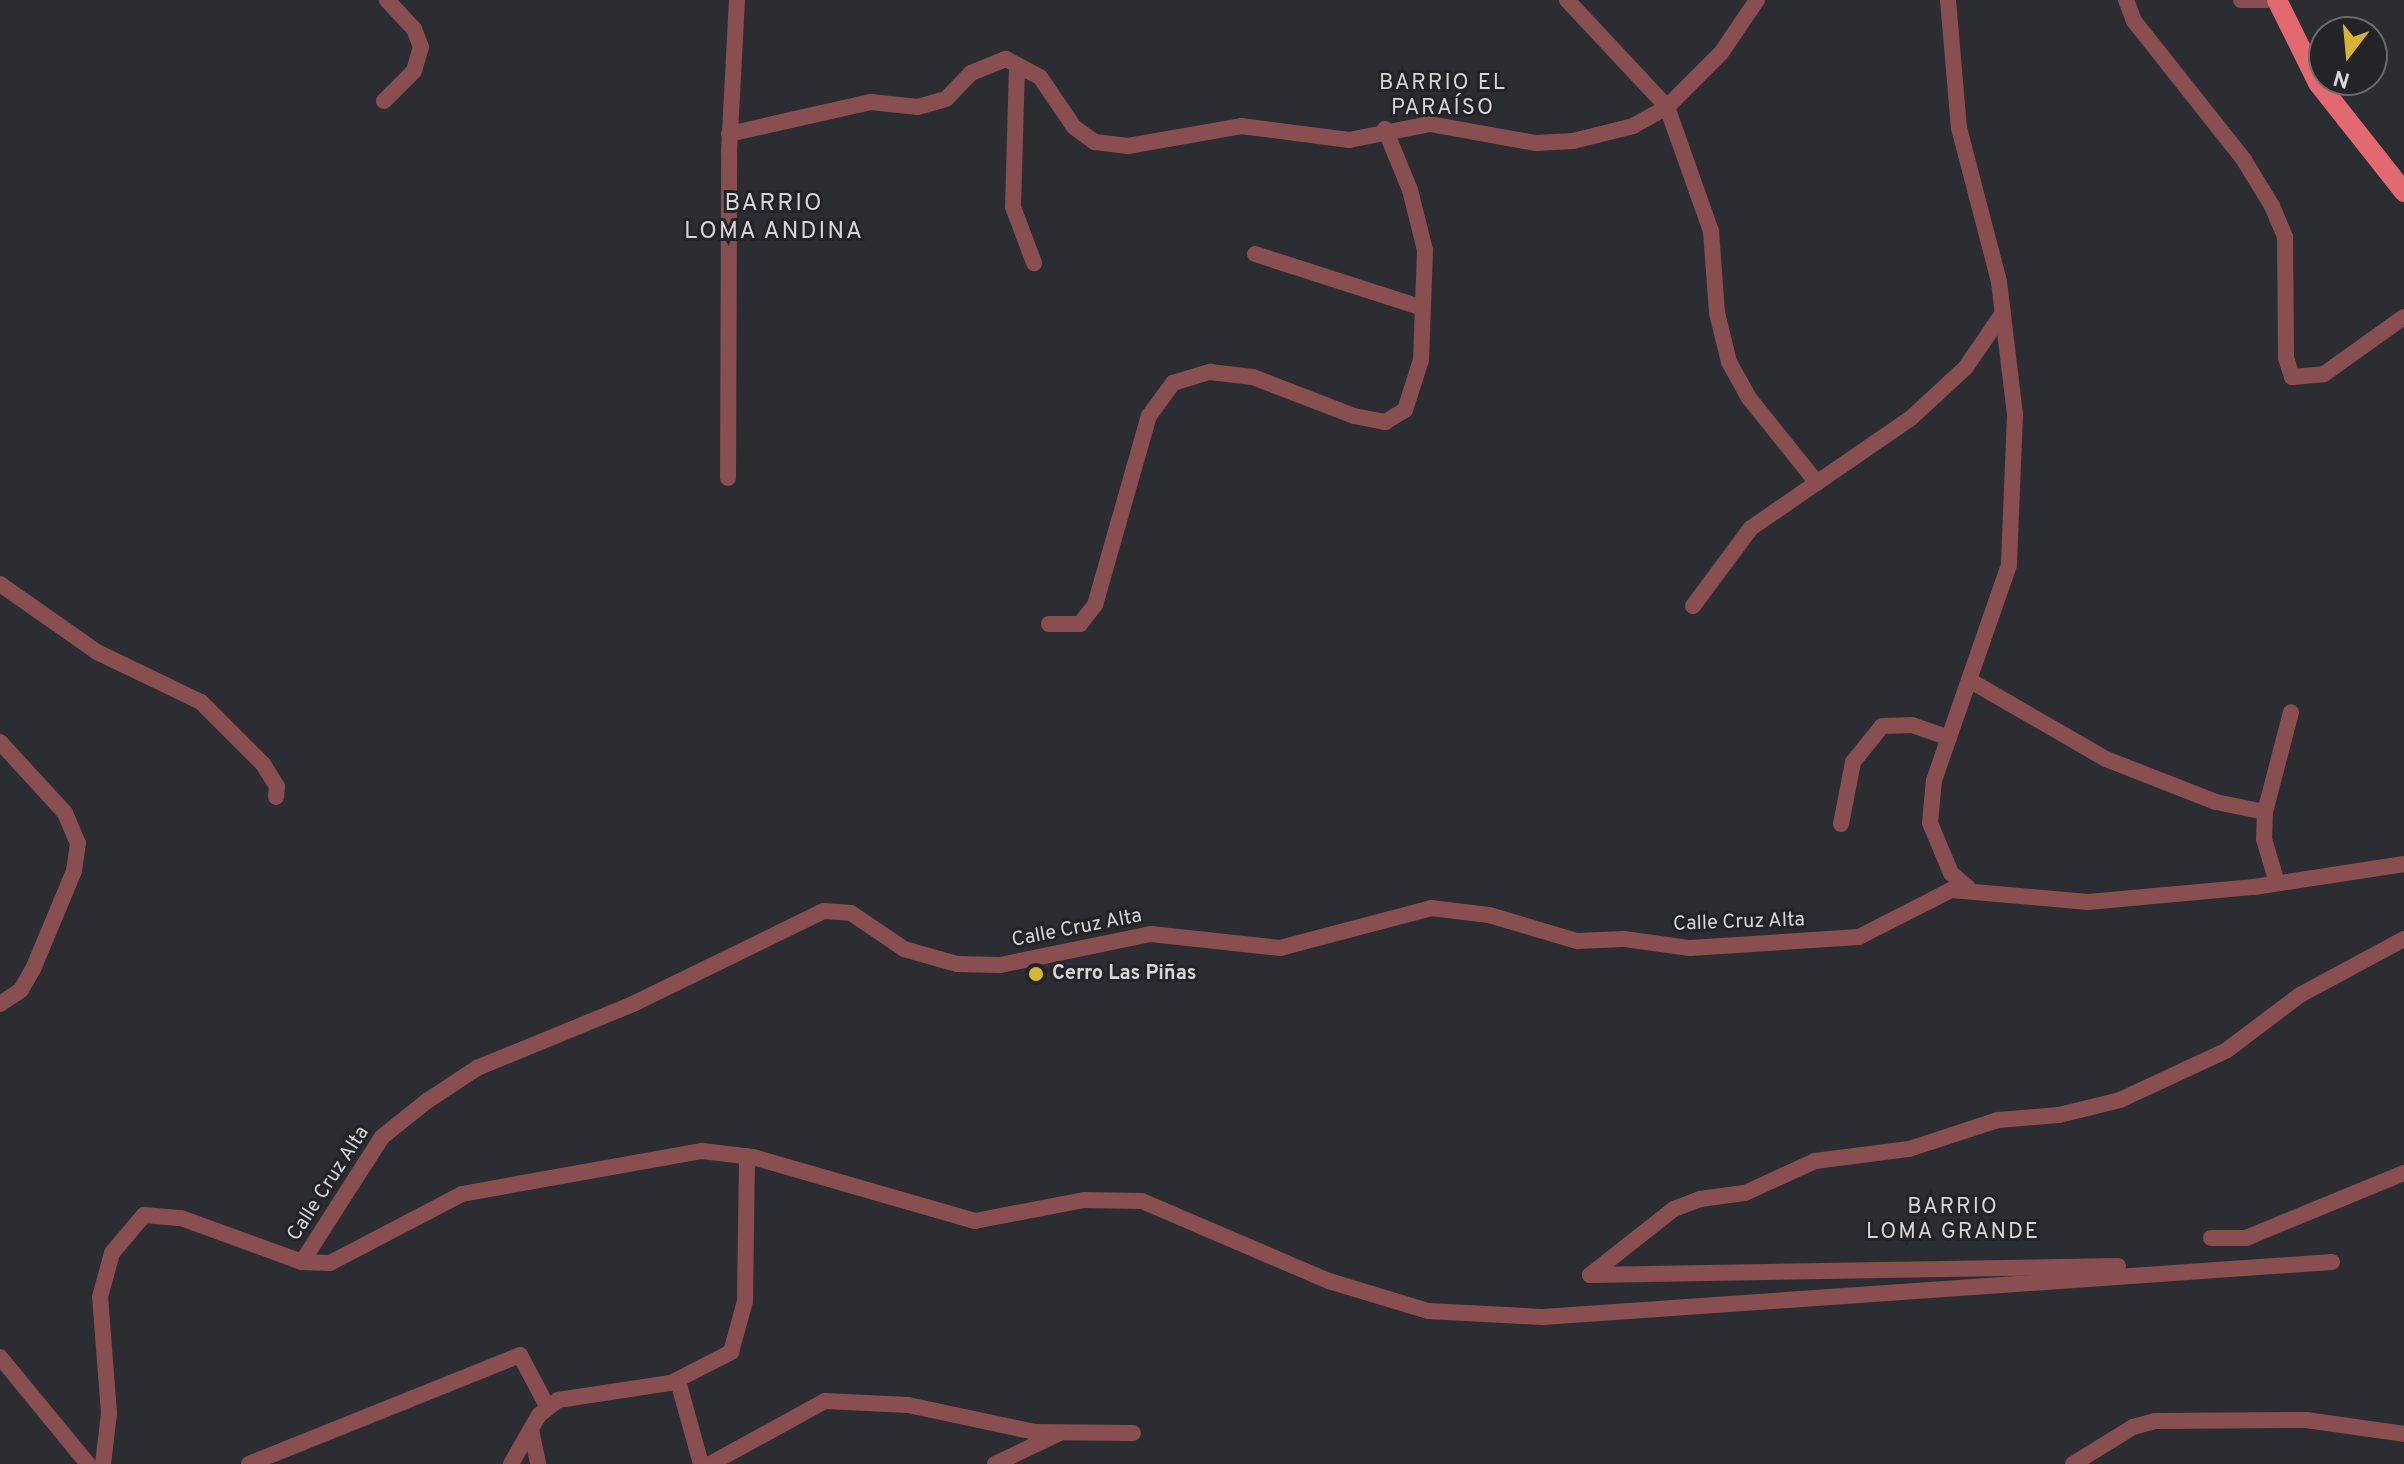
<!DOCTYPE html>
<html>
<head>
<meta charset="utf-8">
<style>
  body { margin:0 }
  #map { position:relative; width:2404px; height:1464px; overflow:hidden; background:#2c2d32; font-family:Overpass,sans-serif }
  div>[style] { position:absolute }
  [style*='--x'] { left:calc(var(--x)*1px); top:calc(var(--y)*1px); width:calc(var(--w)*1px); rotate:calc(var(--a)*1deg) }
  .street>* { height:16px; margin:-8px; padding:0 8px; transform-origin:8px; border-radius:8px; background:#894e50 }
  .primary>* { height:20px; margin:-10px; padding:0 10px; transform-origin:10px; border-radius:10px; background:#e26970 }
  .dots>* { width:22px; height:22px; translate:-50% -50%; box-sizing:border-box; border:4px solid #232328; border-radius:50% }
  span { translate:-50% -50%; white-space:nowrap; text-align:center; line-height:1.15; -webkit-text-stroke:6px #232328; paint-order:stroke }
  .street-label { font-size:20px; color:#d6d6da }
  .poi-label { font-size:20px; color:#d6d6da; font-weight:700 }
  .left { translate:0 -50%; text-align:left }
  .neighbourhood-label { font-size:22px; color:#d6d6da; letter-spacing:2px }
  .quarter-label { font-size:24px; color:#d6d6da; letter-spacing:2px }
  .north { position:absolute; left:2308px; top:16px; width:80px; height:80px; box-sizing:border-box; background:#232328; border:2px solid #6b6b6f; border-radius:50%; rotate:196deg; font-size:22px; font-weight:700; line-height:32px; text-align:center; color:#d6d6da }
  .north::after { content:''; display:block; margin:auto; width:28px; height:36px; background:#d6b534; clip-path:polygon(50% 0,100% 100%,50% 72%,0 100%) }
</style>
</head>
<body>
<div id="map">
  <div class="street">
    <div style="--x:1567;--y:0;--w:146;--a:46.9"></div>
    <div style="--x:1667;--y:107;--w:132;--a:70.5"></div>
    <div style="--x:1711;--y:231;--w:82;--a:85.8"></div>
    <div style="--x:1717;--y:313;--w:50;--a:76.2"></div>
    <div style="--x:1729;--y:362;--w:41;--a:60.9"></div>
    <div style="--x:1749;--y:398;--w:109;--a:51.3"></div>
    <div style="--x:1948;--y:0;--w:128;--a:85.1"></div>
    <div style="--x:1959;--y:128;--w:159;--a:75.4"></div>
    <div style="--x:1999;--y:282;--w:133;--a:83.1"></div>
    <div style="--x:2015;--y:414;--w:151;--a:92.3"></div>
    <div style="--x:2009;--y:565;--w:228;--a:109.2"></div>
    <div style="--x:1934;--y:780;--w:43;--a:95.3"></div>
    <div style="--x:1930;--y:823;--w:54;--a:67.2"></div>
    <div style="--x:1951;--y:873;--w:23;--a:41"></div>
    <div style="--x:2126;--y:0;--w:22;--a:69"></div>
    <div style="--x:2134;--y:21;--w:177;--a:51.6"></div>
    <div style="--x:2244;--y:160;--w:54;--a:58.7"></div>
    <div style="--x:2272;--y:206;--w:34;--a:67"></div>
    <div style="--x:2285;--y:237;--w:121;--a:89.5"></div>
    <div style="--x:2286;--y:358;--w:20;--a:72"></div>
    <div style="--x:2292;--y:377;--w:32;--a:-5"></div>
    <div style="--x:2324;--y:374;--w:98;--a:-35.5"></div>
    <div style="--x:2241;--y:0;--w:27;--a:0"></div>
    <div style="--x:1017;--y:65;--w:142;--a:91.6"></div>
    <div style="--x:1013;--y:207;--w:60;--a:69.4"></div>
    <div style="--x:384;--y:101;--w:42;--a:-45"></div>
    <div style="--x:414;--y:71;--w:25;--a:-74"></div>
    <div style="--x:421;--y:47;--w:19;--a:-111"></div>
    <div style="--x:414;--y:29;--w:40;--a:-133"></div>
    <div style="--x:729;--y:134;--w:146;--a:-12.7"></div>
    <div style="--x:871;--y:102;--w:47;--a:6.1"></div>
    <div style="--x:918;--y:107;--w:29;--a:-16"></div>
    <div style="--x:946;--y:99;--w:36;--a:-46"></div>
    <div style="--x:971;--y:73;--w:38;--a:-22"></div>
    <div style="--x:1006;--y:59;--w:38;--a:28"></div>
    <div style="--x:1040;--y:77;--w:60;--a:55.8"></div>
    <div style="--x:1074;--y:127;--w:26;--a:36"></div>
    <div style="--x:1095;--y:142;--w:33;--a:7"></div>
    <div style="--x:1128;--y:146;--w:115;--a:-10"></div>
    <div style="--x:1241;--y:126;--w:109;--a:7.4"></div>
    <div style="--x:1349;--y:140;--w:83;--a:-11.2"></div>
    <div style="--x:1430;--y:124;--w:108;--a:10.2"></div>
    <div style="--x:1536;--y:143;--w:37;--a:-3"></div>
    <div style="--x:1573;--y:141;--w:62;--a:-14"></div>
    <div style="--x:1633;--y:126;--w:39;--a:-29"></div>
    <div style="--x:1667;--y:107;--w:76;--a:-45"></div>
    <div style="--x:1721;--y:53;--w:64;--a:-55.8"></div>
    <div style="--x:1255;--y:254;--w:176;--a:17.8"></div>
    <div style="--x:728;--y:478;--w:326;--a:-89.8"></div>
    <div style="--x:729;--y:152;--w:152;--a:-87"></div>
    <div style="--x:0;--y:584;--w:118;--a:35"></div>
    <div style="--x:97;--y:652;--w:115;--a:25.7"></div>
    <div style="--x:201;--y:702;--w:88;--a:45"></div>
    <div style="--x:263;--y:764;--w:26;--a:58"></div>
    <div style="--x:277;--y:786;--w:11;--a:95"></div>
    <div style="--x:1693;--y:606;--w:97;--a:-53.4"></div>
    <div style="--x:1751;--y:528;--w:194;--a:-34.5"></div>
    <div style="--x:1911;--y:418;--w:75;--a:-42.8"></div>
    <div style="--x:1966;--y:367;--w:65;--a:-55.6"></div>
    <div style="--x:1049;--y:624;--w:31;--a:0"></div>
    <div style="--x:1080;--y:624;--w:24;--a:-52"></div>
    <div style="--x:1095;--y:605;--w:197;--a:-74.1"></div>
    <div style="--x:1149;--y:416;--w:41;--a:-54"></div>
    <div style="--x:1173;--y:383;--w:39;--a:-17"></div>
    <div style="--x:1210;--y:372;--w:43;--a:6.6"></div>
    <div style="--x:1253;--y:377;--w:108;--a:21.1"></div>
    <div style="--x:1354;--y:416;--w:32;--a:11"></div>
    <div style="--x:1385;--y:422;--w:23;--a:-31"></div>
    <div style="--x:1405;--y:410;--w:52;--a:-72.3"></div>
    <div style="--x:1421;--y:360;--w:110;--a:-87.9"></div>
    <div style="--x:1425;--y:250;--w:62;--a:-104"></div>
    <div style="--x:1410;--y:190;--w:66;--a:-112.3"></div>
    <div style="--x:1969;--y:680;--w:158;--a:30"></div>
    <div style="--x:2106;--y:759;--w:118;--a:21.4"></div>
    <div style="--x:2216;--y:802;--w:50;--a:11.5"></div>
    <div style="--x:0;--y:742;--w:96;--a:47.5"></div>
    <div style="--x:65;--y:813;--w:33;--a:67"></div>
    <div style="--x:78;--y:843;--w:28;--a:98"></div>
    <div style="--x:74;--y:871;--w:106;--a:112.7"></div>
    <div style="--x:33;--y:969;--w:24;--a:120"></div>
    <div style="--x:21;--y:990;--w:25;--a:146"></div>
    <div style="--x:1841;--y:824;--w:63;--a:-79"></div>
    <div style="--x:1853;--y:762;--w:46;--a:-51.1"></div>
    <div style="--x:1882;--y:726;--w:30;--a:-2"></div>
    <div style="--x:1912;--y:725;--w:39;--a:19"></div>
    <div style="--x:2277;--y:883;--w:46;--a:-106.5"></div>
    <div style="--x:2264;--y:839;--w:27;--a:-88"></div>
    <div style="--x:2265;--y:812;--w:103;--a:-75.4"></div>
    <div style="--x:2211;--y:1238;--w:35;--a:0"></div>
    <div style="--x:2246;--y:1238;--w:171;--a:-22.4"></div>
    <div style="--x:302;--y:1262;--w:148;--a:-57.4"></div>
    <div style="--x:382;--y:1137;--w:58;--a:-38.7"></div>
    <div style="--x:427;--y:1101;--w:60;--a:-33.4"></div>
    <div style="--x:477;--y:1068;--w:169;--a:-22.3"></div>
    <div style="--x:633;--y:1004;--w:212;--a:-26"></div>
    <div style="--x:824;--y:911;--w:27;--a:4"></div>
    <div style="--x:851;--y:913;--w:64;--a:34.2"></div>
    <div style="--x:904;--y:949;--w:55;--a:15.8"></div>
    <div style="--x:957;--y:964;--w:43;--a:1.3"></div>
    <div style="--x:1000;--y:965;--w:154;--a:-11.6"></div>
    <div style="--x:1151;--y:934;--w:130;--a:6.2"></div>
    <div style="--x:1280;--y:948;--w:156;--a:-14.8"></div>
    <div style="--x:1431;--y:908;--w:58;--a:6.9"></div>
    <div style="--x:1489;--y:915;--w:92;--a:16.5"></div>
    <div style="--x:1577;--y:941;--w:47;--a:-2.4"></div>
    <div style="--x:1624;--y:939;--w:67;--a:7.8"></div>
    <div style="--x:1690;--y:948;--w:169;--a:-3.7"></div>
    <div style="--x:1859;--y:937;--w:103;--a:-27.1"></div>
    <div style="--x:1951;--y:890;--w:138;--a:5"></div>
    <div style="--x:2088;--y:902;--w:167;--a:-5.2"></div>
    <div style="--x:2254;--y:887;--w:152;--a:-8.7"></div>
    <div style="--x:2118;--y:1266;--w:528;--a:179.02"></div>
    <div style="--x:1590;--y:1275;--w:107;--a:-38.2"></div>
    <div style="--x:1674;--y:1209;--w:28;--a:-21"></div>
    <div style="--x:1700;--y:1199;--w:45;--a:-7.6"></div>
    <div style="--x:1745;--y:1193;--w:77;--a:-24.6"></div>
    <div style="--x:1815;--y:1161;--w:95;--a:-7.3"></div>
    <div style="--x:1909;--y:1149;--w:94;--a:-18"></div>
    <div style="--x:1998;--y:1120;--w:61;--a:-4.7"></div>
    <div style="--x:2059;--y:1115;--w:63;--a:-13.8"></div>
    <div style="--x:2120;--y:1100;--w:118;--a:-25"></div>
    <div style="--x:2227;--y:1050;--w:91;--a:-37"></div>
    <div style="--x:2300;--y:995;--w:118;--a:-28.3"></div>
    <div style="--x:0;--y:1357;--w:139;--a:50.6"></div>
    <div style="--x:678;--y:1381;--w:86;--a:74.5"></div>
    <div style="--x:531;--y:1430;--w:35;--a:78"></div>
    <div style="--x:103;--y:1464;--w:51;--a:-83.3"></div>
    <div style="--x:109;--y:1413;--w:116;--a:-94.4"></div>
    <div style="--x:100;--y:1297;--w:46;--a:-74.7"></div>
    <div style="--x:112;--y:1253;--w:50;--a:-49.9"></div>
    <div style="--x:144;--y:1215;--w:37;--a:5"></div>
    <div style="--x:181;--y:1218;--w:129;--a:20"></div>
    <div style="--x:302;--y:1262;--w:28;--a:2"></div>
    <div style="--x:330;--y:1263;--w:149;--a:-27.6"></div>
    <div style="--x:462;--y:1194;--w:244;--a:-10.2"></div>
    <div style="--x:702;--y:1151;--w:51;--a:6.7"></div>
    <div style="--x:753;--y:1157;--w:231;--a:16.1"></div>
    <div style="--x:975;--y:1221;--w:111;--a:-10.9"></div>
    <div style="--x:1084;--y:1200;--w:58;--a:1"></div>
    <div style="--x:1142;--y:1201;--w:203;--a:23.2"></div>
    <div style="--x:1329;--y:1281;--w:103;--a:16.9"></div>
    <div style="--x:1428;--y:1311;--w:115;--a:3"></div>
    <div style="--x:1543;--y:1317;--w:791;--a:-3.99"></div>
    <div style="--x:249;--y:1464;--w:292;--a:-21.9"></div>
    <div style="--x:520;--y:1355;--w:58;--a:62.1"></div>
    <div style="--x:511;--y:1464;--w:56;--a:-60.3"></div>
    <div style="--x:539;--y:1415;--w:24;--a:-38"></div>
    <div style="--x:558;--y:1400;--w:114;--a:-8.6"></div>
    <div style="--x:671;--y:1383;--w:68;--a:-27.3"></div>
    <div style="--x:731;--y:1352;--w:53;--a:-74.6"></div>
    <div style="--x:745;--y:1301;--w:145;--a:-89.2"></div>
    <div style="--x:710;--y:1464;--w:131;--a:-28.7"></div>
    <div style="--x:825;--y:1401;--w:83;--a:2.8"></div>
    <div style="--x:908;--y:1405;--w:130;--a:12"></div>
    <div style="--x:1035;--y:1432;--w:98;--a:0.6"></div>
    <div style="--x:995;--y:1464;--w:70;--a:-25.5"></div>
    <div style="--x:2073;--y:1464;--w:70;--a:-31.7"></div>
    <div style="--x:2133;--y:1427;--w:23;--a:-15"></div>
    <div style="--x:2155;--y:1421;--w:151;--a:-0.4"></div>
    <div style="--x:2306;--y:1420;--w:99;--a:8.1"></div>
  </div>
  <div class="primary">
    <div style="--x:2277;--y:0;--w:93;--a:63.7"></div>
    <div style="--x:2318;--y:83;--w:139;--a:51.7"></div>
  </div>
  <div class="dots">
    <div style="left:1036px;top:974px;background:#d6b534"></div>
  </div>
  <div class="street-label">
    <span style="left:1739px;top:923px;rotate:-2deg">Calle Cruz Alta</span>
    <span style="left:1077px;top:929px;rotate:-11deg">Calle Cruz Alta</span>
    <span style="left:329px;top:1184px;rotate:-57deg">Calle Cruz Alta</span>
  </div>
  <div class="poi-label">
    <span class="left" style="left:1052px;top:974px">Cerro Las Piñas</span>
  </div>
  <div class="neighbourhood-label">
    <span style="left:1443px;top:96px">BARRIO EL<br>PARAÍSO</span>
    <span style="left:1953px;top:1220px">BARRIO<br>LOMA GRANDE</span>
  </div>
  <div class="quarter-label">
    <span style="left:774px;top:219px">BARRIO<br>LOMA ANDINA</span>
  </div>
  <div class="north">N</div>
</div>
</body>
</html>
